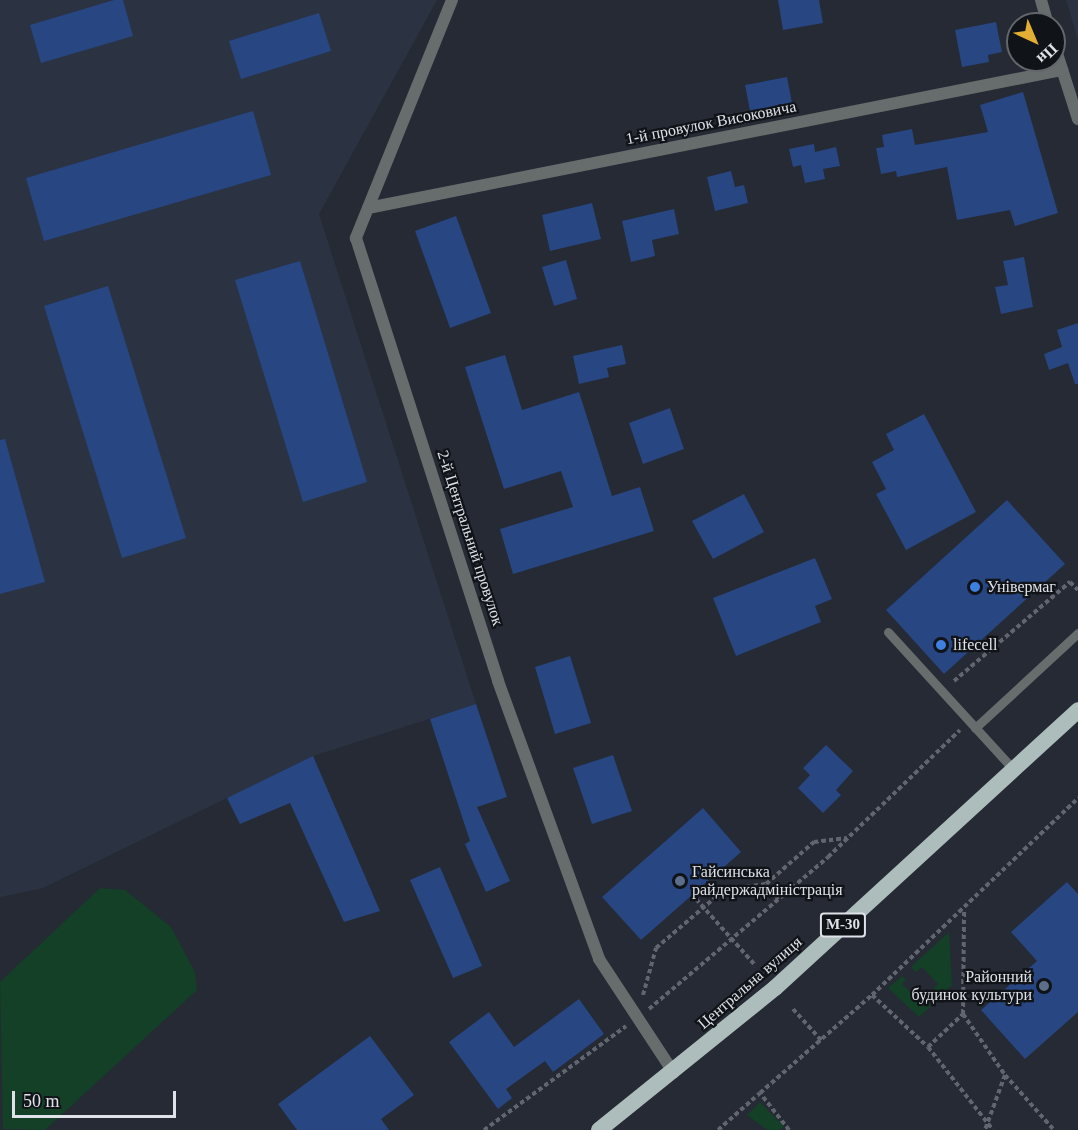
<!DOCTYPE html>
<html>
<head>
<meta charset="utf-8">
<style>
  body { margin:0 }
  #map { position:relative; width:1078px; height:1130px; overflow:hidden; background:#252a34; font-family:Georgia,serif }
  div>[style] { position:absolute }
  [style*='--x'] { left:calc(var(--x)*1px); top:calc(var(--y)*1px); width:calc(var(--w)*1px); rotate:calc(var(--a)*1deg) }
  .built>* { inset:0; background:#2b3342 }
  .green>* { inset:0; background:#134026 }
  .building>* { inset:0; background:#274682 }
  .path>* { height:4px; margin-top:-2px; transform-origin:0; background:repeating-linear-gradient(90deg,#61656e 0 4.5px,transparent 0 7.5px) }
  .service>* { height:9px; margin:-4.5px; padding:0 4.5px; transform-origin:4.5px; border-radius:4.5px; background:#666d6c }
  .minor>* { height:12px; margin:-6px; padding:0 6px; transform-origin:6px; border-radius:6px; background:#666d6c }
  .trunk>* { height:16px; margin:-8px; padding:0 8px; transform-origin:8px; border-radius:8px; background:#adbdbc }
  .dots>* { width:16px; height:16px; translate:-50% -50%; box-sizing:border-box; border:3px solid #101317; border-radius:50% }
  span { translate:-50% -50%; white-space:nowrap; text-align:center; line-height:1.15; -webkit-text-stroke:4.5px #101317; paint-order:stroke }
  .shield-label span { padding:2px 4px; background:#101317; border:2px solid; border-radius:4px; -webkit-text-stroke-width:0 }
  .shield-label { font-size:15px; color:#dfe2e9; font-weight:700 }
  .street-label { font-size:16px; color:#dfe2e9 }
  .poi-label { font-size:16px; color:#dfe2e9 }
  .left { translate:0 -50%; text-align:left }
  .right { translate:-100% -50%; text-align:right }
  .north { position:absolute; left:1006px; top:12px; width:60px; height:60px; box-sizing:border-box; background:#101317; border:2px solid #63666b; border-radius:50%; rotate:136deg; font-size:16px; font-weight:700; line-height:24px; text-align:center; color:#dfe2e9 }
  .north::after { content:''; display:block; margin:auto; width:21px; height:27px; background:#e2af34; clip-path:polygon(50% 0,100% 100%,50% 72%,0 100%) }
  .scale { position:absolute; left:12px; top:1091px; width:164px; height:27px; box-sizing:border-box; border:3px solid #dfe2e9; border-top:0; padding-left:8px; font-size:18px; line-height:21px; white-space:nowrap; color:#dfe2e9; -webkit-text-stroke:4px #101317; paint-order:stroke }
</style>
</head>
<body>
<div id="map">
  <div class="built">
    <div style="clip-path:polygon(0 0,437px 0,319px 214px,476px 704px,313px 756px,43px 888px,0 897px)"></div>
    <div style="clip-path:polygon(1066px 0,1078px 0,1078px 40px)"></div>
  </div>
  <div class="green">
    <div style="clip-path:polygon(100px 888px,125px 890px,171px 927px,195px 972px,197px 990px,45px 1130px,3px 1129px,0 982px)"></div>
    <div style="clip-path:polygon(949px 932px,952px 985px,938px 998px,931px 991px,938px 984px,922px 967px,916px 972px,911px 967px)"></div>
    <div style="clip-path:polygon(902px 976px,906px 980px,902px 984px,920px 1002px,924px 999px,931px 1006px,919px 1017px,888px 988px)"></div>
    <div style="clip-path:polygon(760px 1102px,784px 1127px,780px 1130px,767px 1130px,747px 1115px)"></div>
  </div>
  <div class="building">
    <div style="clip-path:polygon(114px 0,123px 0,133px 36px,41px 63px,30px 25px)"></div>
    <div style="clip-path:polygon(778px 0,819px 0,823px 23px,783px 30px)"></div>
    <div style="clip-path:polygon(319px 13px,331px 51px,241px 79px,229px 41px)"></div>
    <div style="clip-path:polygon(996px 22px,1002px 52px,988px 55px,989px 62px,962px 67px,955px 30px)"></div>
    <div style="clip-path:polygon(787px 77px,793px 108px,751px 116px,745px 85px)"></div>
    <div style="clip-path:polygon(1023px 92px,1058px 213px,1015px 226px,1010px 210px,957px 220px,947px 167px,897px 177px,896px 171px,881px 174px,876px 148px,884px 147px,882px 135px,912px 129px,915px 145px,988px 132px,980px 105px)"></div>
    <div style="clip-path:polygon(253px 111px,271px 175px,44px 241px,26px 178px)"></div>
    <div style="clip-path:polygon(814px 144px,815px 152px,836px 147px,840px 166px,823px 169px,825px 179px,805px 183px,801px 165px,793px 167px,789px 149px)"></div>
    <div style="clip-path:polygon(731px 171px,735px 187px,744px 185px,748px 203px,715px 211px,707px 177px)"></div>
    <div style="clip-path:polygon(592px 203px,601px 239px,550px 251px,542px 215px)"></div>
    <div style="clip-path:polygon(674px 209px,679px 234px,652px 240px,655px 256px,631px 262px,622px 221px)"></div>
    <div style="clip-path:polygon(456px 216px,491px 313px,450px 328px,415px 231px)"></div>
    <div style="clip-path:polygon(1024px 257px,1033px 307px,1001px 314px,995px 287px,1008px 285px,1003px 261px)"></div>
    <div style="clip-path:polygon(566px 260px,577px 299px,554px 306px,542px 267px)"></div>
    <div style="clip-path:polygon(300px 261px,367px 482px,303px 502px,235px 280px)"></div>
    <div style="clip-path:polygon(108px 286px,186px 538px,122px 558px,44px 306px)"></div>
    <div style="clip-path:polygon(1078px 323px,1078px 384px,1075px 384px,1068px 363px,1049px 370px,1044px 354px,1062px 347px,1057px 330px)"></div>
    <div style="clip-path:polygon(622px 345px,626px 364px,607px 368px,609px 377px,579px 384px,573px 356px)"></div>
    <div style="clip-path:polygon(505px 355px,522px 410px,579px 392px,612px 496px,640px 487px,654px 531px,513px 574px,500px 529px,573px 507px,561px 471px,504px 489px,465px 367px)"></div>
    <div style="clip-path:polygon(670px 408px,684px 449px,643px 464px,629px 423px)"></div>
    <div style="clip-path:polygon(924px 414px,976px 512px,906px 550px,876px 494px,886px 489px,872px 462px,894px 450px,886px 434px)"></div>
    <div style="clip-path:polygon(5px 439px,45px 582px,0 594px,0 440px)"></div>
    <div style="clip-path:polygon(744px 494px,764px 532px,713px 559px,692px 521px)"></div>
    <div style="clip-path:polygon(1007px 500px,1065px 564px,944px 674px,886px 610px)"></div>
    <div style="clip-path:polygon(815px 558px,832px 599px,815px 606px,821px 622px,736px 656px,713px 598px)"></div>
    <div style="clip-path:polygon(570px 656px,591px 723px,555px 734px,535px 667px)"></div>
    <div style="clip-path:polygon(476px 704px,507px 797px,477px 807px,510px 881px,486px 892px,465px 844px,470px 841px,430px 719px)"></div>
    <div style="clip-path:polygon(826px 745px,853px 771px,836px 790px,841px 795px,823px 813px,798px 788px,810px 775px,803px 768px)"></div>
    <div style="clip-path:polygon(613px 755px,632px 811px,592px 824px,573px 768px)"></div>
    <div style="clip-path:polygon(313px 756px,380px 911px,344px 922px,290px 803px,240px 824px,227px 798px)"></div>
    <div style="clip-path:polygon(703px 808px,741px 852px,641px 940px,602px 897px)"></div>
    <div style="clip-path:polygon(440px 867px,482px 966px,453px 978px,410px 880px)"></div>
    <div style="clip-path:polygon(1067px 882px,1078px 894px,1078px 1012px,1025px 1059px,981px 1010px,1037px 961px,1011px 932px)"></div>
    <div style="clip-path:polygon(579px 999px,604px 1034px,553px 1072px,545px 1061px,506px 1089px,512px 1098px,498px 1109px,449px 1042px,489px 1012px,514px 1047px)"></div>
    <div style="clip-path:polygon(370px 1036px,414px 1095px,381px 1119px,389px 1130px,297px 1130px,278px 1104px)"></div>
  </div>
  <div class="path">
    <div style="--x:954;--y:681;--w:153;--a:-40.5"></div>
    <div style="--x:1070;--y:582;--w:11;--a:45"></div>
    <div style="--x:766;--y:884;--w:21;--a:51"></div>
    <div style="--x:696;--y:899;--w:90;--a:48.2"></div>
    <div style="--x:643;--y:995;--w:49;--a:-74.5"></div>
    <div style="--x:656;--y:948;--w:89;--a:-40.5"></div>
    <div style="--x:724;--y:890;--w:42;--a:-8.1"></div>
    <div style="--x:766;--y:884;--w:64;--a:-41.2"></div>
    <div style="--x:814;--y:842;--w:33;--a:-7"></div>
    <div style="--x:872;--y:995;--w:285;--a:-43.7"></div>
    <div style="--x:649;--y:1009;--w:235;--a:-40.3"></div>
    <div style="--x:828;--y:857;--w:183;--a:-43.9"></div>
    <div style="--x:793;--y:1009;--w:42;--a:47.9"></div>
    <div style="--x:963;--y:1014;--w:74;--a:55.5"></div>
    <div style="--x:1005;--y:1075;--w:59;--a:110"></div>
    <div style="--x:928;--y:1047;--w:48;--a:-43.3"></div>
    <div style="--x:963;--y:1014;--w:104;--a:-89.4"></div>
    <div style="--x:1005;--y:1075;--w:74;--a:48.3"></div>
    <div style="--x:484;--y:1130;--w:176;--a:-36.2"></div>
    <div style="--x:718;--y:1130;--w:56;--a:-41.4"></div>
    <div style="--x:789;--y:1130;--w:47;--a:-128.1"></div>
    <div style="--x:760;--y:1093;--w:149;--a:-41.2"></div>
    <div style="--x:872;--y:995;--w:76;--a:42.9"></div>
    <div style="--x:928;--y:1047;--w:105;--a:51.9"></div>
  </div>
  <div class="service">
    <div style="--x:888;--y:632;--w:185;--a:47.6"></div>
    <div style="--x:975;--y:728;--w:140;--a:-42.7"></div>
  </div>
  <div class="minor">
    <div style="--x:452;--y:0;--w:257;--a:112"></div>
    <div style="--x:356;--y:238;--w:465;--a:72.2"></div>
    <div style="--x:498;--y:681;--w:296;--a:70"></div>
    <div style="--x:599;--y:959;--w:136;--a:56.7"></div>
    <div style="--x:1041;--y:0;--w:25;--a:74"></div>
    <div style="--x:1054;--y:44;--w:79;--a:72.3"></div>
    <div style="--x:368;--y:208;--w:708;--a:-11.25"></div>
  </div>
  <div class="trunk">
    <div style="--x:599;--y:1130;--w:226;--a:-38.9"></div>
    <div style="--x:775;--y:988;--w:411;--a:-42.5"></div>
  </div>
  <div class="dots">
    <div style="left:975px;top:587px;background:#3f7fe0"></div>
    <div style="left:941px;top:645px;background:#3f7fe0"></div>
    <div style="left:680px;top:881px;background:#5c6f8a"></div>
    <div style="left:1044px;top:986px;background:#5c6f8a"></div>
  </div>
  <div class="shield-label">
    <span style="left:843px;top:925px">М-30</span>
  </div>
  <div class="street-label">
    <span style="left:711px;top:123px;rotate:-11deg">1-й провулок Високовича</span>
    <span style="left:470px;top:538px;rotate:72deg">2-й Центральний провулок</span>
    <span style="left:750px;top:983px;rotate:-41deg">Центральна вулиця</span>
  </div>
  <div class="poi-label">
    <span class="left" style="left:987px;top:587px">Універмаг</span>
    <span class="left" style="left:953px;top:645px">lifecell</span>
    <span class="left" style="left:692px;top:881px">Гайсинська<br>райдержадміністрація</span>
    <span class="right" style="left:1032px;top:986px">Районний<br>будинок культури</span>
  </div>
  <div class="north">Пн</div>
  <div class="scale">50 m</div>
</div>
</body>
</html>
